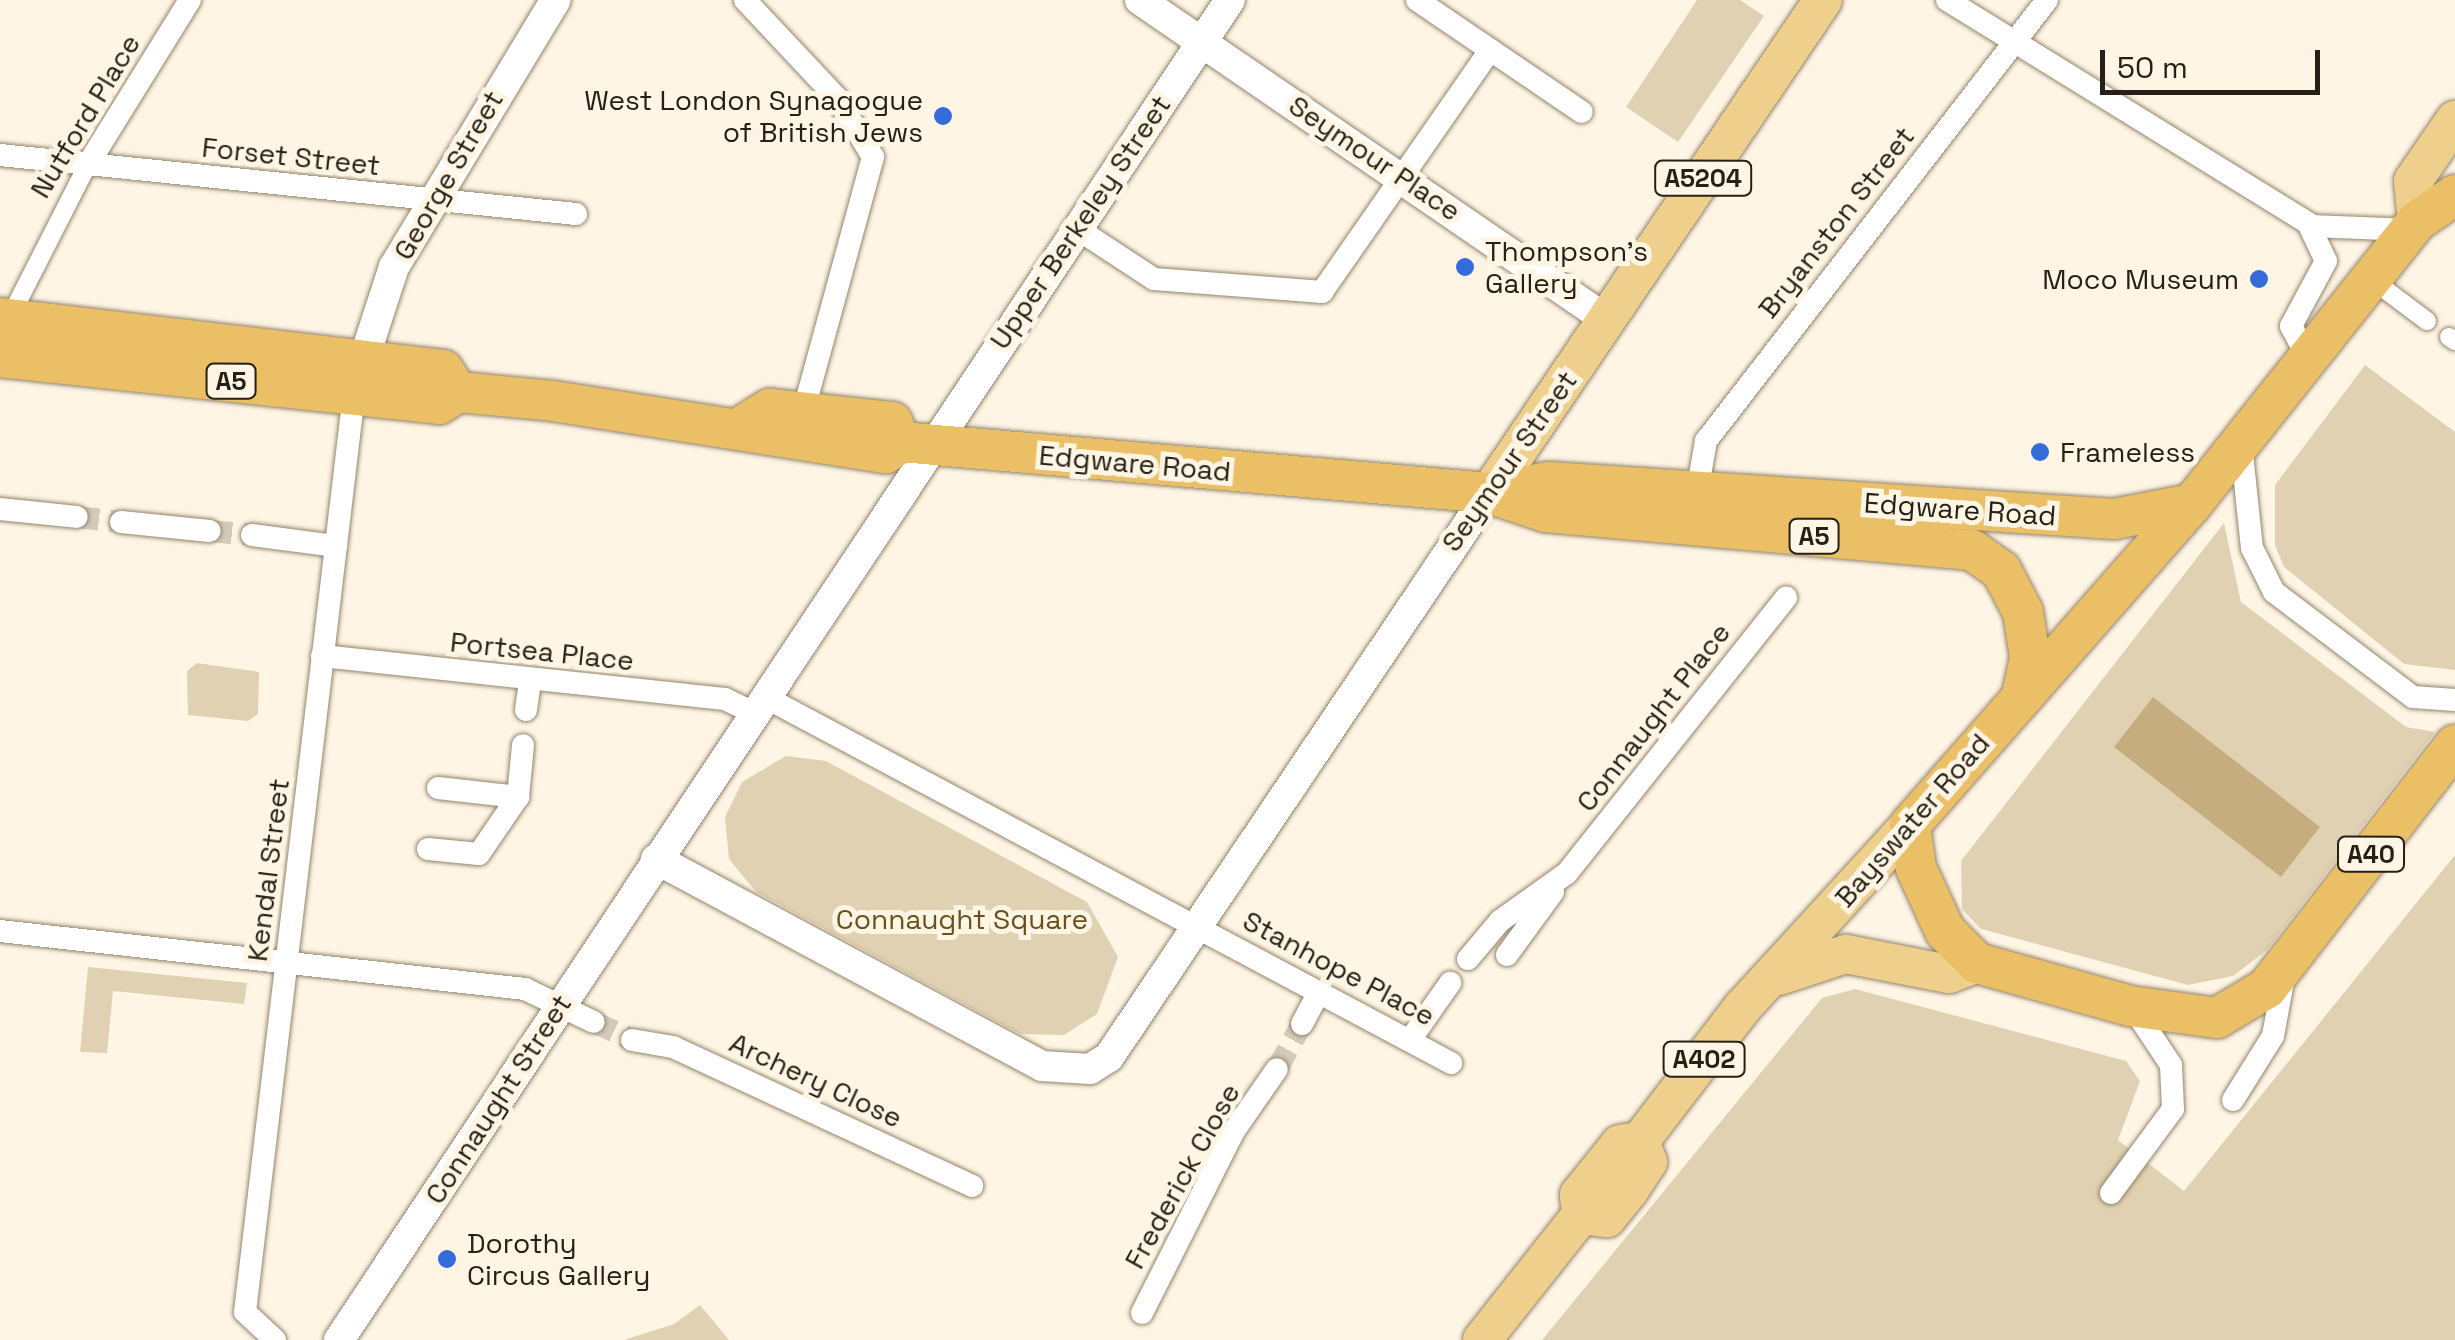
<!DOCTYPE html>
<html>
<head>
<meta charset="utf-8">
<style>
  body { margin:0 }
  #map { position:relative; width:2455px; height:1340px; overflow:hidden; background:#fff5e5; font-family:"Space Grotesk",sans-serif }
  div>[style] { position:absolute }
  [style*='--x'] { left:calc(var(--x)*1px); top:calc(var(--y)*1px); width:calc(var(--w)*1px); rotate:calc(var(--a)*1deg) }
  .green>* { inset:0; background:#e1d1b3 }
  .water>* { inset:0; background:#c6ad7f }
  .minor-tunnel>* { height:22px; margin-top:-11px; transform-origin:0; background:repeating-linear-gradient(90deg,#d4cabc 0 22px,transparent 0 33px) }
  .roads { filter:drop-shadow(0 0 2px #93856b) drop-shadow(0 0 2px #93856b) }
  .pedestrian>* { height:18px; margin:-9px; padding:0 9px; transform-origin:9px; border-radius:9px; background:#fff }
  .minor>* { height:22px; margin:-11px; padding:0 11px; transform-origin:11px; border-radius:11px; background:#fff }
  .tertiary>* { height:30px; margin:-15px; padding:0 15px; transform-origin:15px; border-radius:15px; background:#fff }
  .primary>* { height:38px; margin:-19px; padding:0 19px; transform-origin:19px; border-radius:19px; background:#efcf8c }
  .trunk>* { height:40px; margin:-20px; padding:0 20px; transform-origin:20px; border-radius:20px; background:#eabf66 }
  .dots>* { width:28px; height:28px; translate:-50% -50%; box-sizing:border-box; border:5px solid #fff5e5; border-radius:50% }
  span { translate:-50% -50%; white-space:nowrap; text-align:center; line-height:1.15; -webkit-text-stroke:10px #fff5e5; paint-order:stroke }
  .shield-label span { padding:2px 8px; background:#fff5e5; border:2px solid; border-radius:8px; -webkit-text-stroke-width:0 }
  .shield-label { font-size:25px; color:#262016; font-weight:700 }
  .poi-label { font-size:28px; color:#262016 }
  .right { translate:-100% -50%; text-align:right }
  .left { translate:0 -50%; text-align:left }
  .street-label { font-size:28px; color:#262016 }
  .park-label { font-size:28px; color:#6b511b }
  .scale { position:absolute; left:2100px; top:50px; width:220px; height:45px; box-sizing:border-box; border:5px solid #262016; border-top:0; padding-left:12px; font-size:30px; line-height:35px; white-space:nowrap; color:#262016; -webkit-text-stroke:8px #fff5e5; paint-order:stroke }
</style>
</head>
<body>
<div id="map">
  <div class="green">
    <div style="clip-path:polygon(1697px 0,1740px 0,1764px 16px,1678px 142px,1626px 107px)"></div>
    <div style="clip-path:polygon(2365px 365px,2455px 432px,2455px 670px,2404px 664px,2284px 567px,2275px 545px,2275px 485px)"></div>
    <div style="clip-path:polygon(2224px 523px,2241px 602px,2406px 727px,2435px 732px,2267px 950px,2233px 976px,2188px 985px,1981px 929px,1962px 909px,1961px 861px)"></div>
    <div style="clip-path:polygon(197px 663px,259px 672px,258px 714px,248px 721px,188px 715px,187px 671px)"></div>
    <div style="clip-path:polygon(786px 756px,826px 761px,1087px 902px,1118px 957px,1097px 1014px,1064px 1035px,1020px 1034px,756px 892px,729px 859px,725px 817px,742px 782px)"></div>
    <div style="clip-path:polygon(2455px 855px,2455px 1340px,1542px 1340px,1822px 998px,1855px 989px,2126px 1061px,2140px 1081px,2118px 1140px,2184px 1191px)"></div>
    <div style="clip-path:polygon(88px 967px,247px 983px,244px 1004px,113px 991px,107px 1053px,80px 1052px)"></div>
    <div style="clip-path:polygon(700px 1305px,729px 1340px,624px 1340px,674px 1324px)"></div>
  </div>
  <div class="water">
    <div style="clip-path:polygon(2153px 697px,2320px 827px,2281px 877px,2114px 747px)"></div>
  </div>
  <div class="minor-tunnel">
    <div style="--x:77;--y:517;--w:44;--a:6.5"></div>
    <div style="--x:210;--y:531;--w:42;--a:5.4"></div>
    <div style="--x:594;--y:1022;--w:42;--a:25.3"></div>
    <div style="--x:1277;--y:1069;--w:51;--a:-60.9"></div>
  </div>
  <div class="roads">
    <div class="pedestrian">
      <div style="--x:2371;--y:279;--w:70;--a:36.9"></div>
      <div style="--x:9;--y:319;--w:172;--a:-63"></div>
      <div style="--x:2449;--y:337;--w:7;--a:34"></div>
    </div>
    <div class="minor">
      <div style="--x:745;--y:0;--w:134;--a:46.8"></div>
      <div style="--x:837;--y:98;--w:69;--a:58.6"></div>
      <div style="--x:873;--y:157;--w:265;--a:105.3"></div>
      <div style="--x:1417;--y:0;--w:199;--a:34.2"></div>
      <div style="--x:1947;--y:0;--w:424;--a:31.7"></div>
      <div style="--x:2308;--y:223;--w:42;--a:64.7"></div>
      <div style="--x:2326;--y:261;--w:74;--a:118.3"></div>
      <div style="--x:2291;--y:326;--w:36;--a:62"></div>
      <div style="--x:0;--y:155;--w:579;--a:5.85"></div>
      <div style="--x:87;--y:166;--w:195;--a:-58.2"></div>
      <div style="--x:2311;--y:226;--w:100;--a:2.3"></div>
      <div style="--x:1076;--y:228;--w:93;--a:33.2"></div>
      <div style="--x:1154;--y:279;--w:169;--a:4.4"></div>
      <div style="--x:1322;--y:292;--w:295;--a:-55.2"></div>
      <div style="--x:2241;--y:444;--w:105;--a:84"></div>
      <div style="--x:2252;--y:548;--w:49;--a:63.4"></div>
      <div style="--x:2274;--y:592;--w:174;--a:37.1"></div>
      <div style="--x:2413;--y:697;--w:42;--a:4.1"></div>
      <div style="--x:1697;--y:492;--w:52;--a:-80"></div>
      <div style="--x:1706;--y:441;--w:557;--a:-52.29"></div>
      <div style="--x:0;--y:509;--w:77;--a:5.9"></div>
      <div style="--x:121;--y:522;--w:89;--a:5.8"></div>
      <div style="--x:252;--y:535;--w:85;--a:7.5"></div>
      <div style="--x:322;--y:656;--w:405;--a:6.1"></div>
      <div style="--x:725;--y:699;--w:30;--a:26"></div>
      <div style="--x:763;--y:696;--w:780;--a:28.08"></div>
      <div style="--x:526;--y:710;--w:30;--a:-82"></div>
      <div style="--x:438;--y:788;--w:81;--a:6.4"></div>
      <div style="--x:428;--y:849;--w:51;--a:5.6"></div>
      <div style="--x:479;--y:854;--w:69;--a:-55.6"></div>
      <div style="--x:518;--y:797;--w:52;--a:-84.5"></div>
      <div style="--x:0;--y:931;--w:528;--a:6.3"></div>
      <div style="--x:525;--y:989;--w:76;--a:25.6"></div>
      <div style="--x:1507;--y:955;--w:78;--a:-53.9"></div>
      <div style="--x:1468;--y:959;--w:50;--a:-49.9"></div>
      <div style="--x:1500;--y:921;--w:82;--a:-35.6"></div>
      <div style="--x:1567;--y:873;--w:352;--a:-51.5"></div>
      <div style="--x:1302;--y:1024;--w:36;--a:-62"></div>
      <div style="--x:632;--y:1040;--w:42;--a:9.7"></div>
      <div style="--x:673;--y:1047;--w:330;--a:24.9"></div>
      <div style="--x:1410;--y:1040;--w:70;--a:-54.9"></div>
      <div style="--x:2233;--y:1100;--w:75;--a:-58"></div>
      <div style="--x:2273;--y:1036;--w:61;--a:-79.6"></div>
      <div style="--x:2111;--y:1193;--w:104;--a:-53.6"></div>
      <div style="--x:2173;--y:1109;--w:44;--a:-92.6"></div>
      <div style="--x:2171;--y:1065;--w:67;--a:-123.5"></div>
      <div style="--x:1142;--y:1313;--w:204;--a:-63.2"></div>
      <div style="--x:1234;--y:1131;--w:75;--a:-55.3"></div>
      <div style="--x:275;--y:1340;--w:41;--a:-137"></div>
      <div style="--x:245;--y:1312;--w:924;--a:-83.23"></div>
    </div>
    <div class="tertiary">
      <div style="--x:1140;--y:0;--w:566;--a:34.42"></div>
      <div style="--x:357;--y:380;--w:119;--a:-71.9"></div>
      <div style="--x:394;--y:267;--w:312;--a:-58.8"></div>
      <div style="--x:656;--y:859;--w:438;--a:28.2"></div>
      <div style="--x:1042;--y:1066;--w:48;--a:3.6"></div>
      <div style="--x:1090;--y:1069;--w:22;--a:-32"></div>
      <div style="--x:1109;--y:1057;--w:680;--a:-56.03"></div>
      <div style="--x:339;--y:1340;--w:1609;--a:-56.38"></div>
    </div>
    <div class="primary">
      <div style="--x:2417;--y:221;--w:40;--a:-95.7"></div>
      <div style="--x:2413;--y:181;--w:74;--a:-55.5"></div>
      <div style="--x:1489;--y:493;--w:595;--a:-55.88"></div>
      <div style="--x:1779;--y:976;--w:71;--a:-18.2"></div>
      <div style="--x:1846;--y:954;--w:105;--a:11"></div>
      <div style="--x:1949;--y:974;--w:30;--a:-21"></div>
      <div style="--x:1581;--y:1215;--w:26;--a:7"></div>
      <div style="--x:1607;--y:1218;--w:35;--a:-51"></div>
      <div style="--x:1629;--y:1191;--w:35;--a:-57"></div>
      <div style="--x:1648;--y:1162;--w:22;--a:-111"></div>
      <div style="--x:1482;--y:1340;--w:159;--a:-51.6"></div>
      <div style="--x:1581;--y:1215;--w:20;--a:-96"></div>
      <div style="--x:1579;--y:1195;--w:65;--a:-51.2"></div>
      <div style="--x:1620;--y:1144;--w:20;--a:-9"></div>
      <div style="--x:1640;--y:1141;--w:169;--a:-52.5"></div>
      <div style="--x:1743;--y:1007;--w:247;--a:-47.5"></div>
    </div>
    <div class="trunk">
      <div style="--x:2455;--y:195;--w:46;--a:145.6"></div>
      <div style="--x:2417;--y:221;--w:362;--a:128.5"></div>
      <div style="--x:2192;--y:504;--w:427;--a:131.3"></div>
      <div style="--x:1910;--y:825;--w:43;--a:82.1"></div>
      <div style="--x:1916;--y:868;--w:69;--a:65.3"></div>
      <div style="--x:1945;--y:931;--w:45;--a:45"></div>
      <div style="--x:1977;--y:963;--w:159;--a:15.7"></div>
      <div style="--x:2130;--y:1006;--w:88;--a:7.9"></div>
      <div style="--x:2217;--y:1018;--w:58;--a:-31"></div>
      <div style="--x:2267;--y:988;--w:307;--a:-52.3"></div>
      <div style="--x:0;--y:318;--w:446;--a:6.7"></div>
      <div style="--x:443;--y:370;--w:27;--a:56"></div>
      <div style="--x:0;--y:357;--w:442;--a:6.1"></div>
      <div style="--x:439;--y:404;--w:22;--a:-32"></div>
      <div style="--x:458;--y:392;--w:95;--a:5.4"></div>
      <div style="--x:553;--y:401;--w:337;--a:8.9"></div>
      <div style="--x:886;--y:453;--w:19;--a:-36"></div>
      <div style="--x:901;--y:442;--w:590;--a:4.96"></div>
      <div style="--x:1489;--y:493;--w:60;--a:18.4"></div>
      <div style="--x:1546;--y:512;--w:428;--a:5.1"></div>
      <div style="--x:1972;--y:550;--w:35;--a:35"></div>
      <div style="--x:2001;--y:570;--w:47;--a:62.4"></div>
      <div style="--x:2023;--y:612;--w:47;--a:81.3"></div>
      <div style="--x:2030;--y:658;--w:40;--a:102"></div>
      <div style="--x:744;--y:425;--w:31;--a:-32"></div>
      <div style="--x:770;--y:409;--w:123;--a:6.1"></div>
      <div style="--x:892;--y:422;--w:22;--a:66"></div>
      <div style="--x:1493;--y:492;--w:57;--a:-10.1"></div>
      <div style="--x:1549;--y:482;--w:566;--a:3.75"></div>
      <div style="--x:2114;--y:519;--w:79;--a:-10.9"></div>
    </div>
  </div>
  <div class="dots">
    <div style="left:943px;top:116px;background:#336bda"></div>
    <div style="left:1465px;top:267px;background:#336bda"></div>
    <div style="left:2259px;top:279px;background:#336bda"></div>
    <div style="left:2040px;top:452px;background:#336bda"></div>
    <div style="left:447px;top:1259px;background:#336bda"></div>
  </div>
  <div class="shield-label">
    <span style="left:1703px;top:178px">A5204</span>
    <span style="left:231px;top:381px">A5</span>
    <span style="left:1814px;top:536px">A5</span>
    <span style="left:2371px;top:854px">A40</span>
    <span style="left:1704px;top:1059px">A402</span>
  </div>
  <div class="poi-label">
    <span class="right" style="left:923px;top:116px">West London Synagogue<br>of British Jews</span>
    <span class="left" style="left:1485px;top:267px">Thompson's<br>Gallery</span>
    <span class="right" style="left:2239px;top:279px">Moco Museum</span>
    <span class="left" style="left:2060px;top:452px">Frameless</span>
    <span class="left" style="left:467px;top:1259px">Dorothy<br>Circus Gallery</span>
  </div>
  <div class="street-label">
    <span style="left:85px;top:116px;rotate:-59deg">Nutford Place</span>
    <span style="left:291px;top:156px;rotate:6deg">Forset Street</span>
    <span style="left:1375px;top:158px;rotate:34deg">Seymour Place</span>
    <span style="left:448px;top:175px;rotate:-60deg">George Street</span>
    <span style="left:1080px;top:222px;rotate:-56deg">Upper Berkeley Street</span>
    <span style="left:1836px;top:222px;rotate:-52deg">Bryanston Street</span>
    <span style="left:1509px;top:461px;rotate:-55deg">Seymour Street</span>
    <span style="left:1135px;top:463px;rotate:5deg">Edgware Road</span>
    <span style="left:1960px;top:509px;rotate:4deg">Edgware Road</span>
    <span style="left:542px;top:651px;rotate:6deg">Portsea Place</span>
    <span style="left:1653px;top:717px;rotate:-52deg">Connaught Place</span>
    <span style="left:1912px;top:820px;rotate:-49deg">Bayswater Road</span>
    <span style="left:268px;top:870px;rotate:-83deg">Kendal Street</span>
    <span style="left:1339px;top:968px;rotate:28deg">Stanhope Place</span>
    <span style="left:816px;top:1080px;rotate:25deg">Archery Close</span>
    <span style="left:498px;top:1099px;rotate:-57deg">Connaught Street</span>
    <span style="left:1182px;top:1176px;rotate:-61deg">Frederick Close</span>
  </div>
  <div class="park-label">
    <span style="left:962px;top:919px">Connaught Square</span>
  </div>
  <div class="scale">50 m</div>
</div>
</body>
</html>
